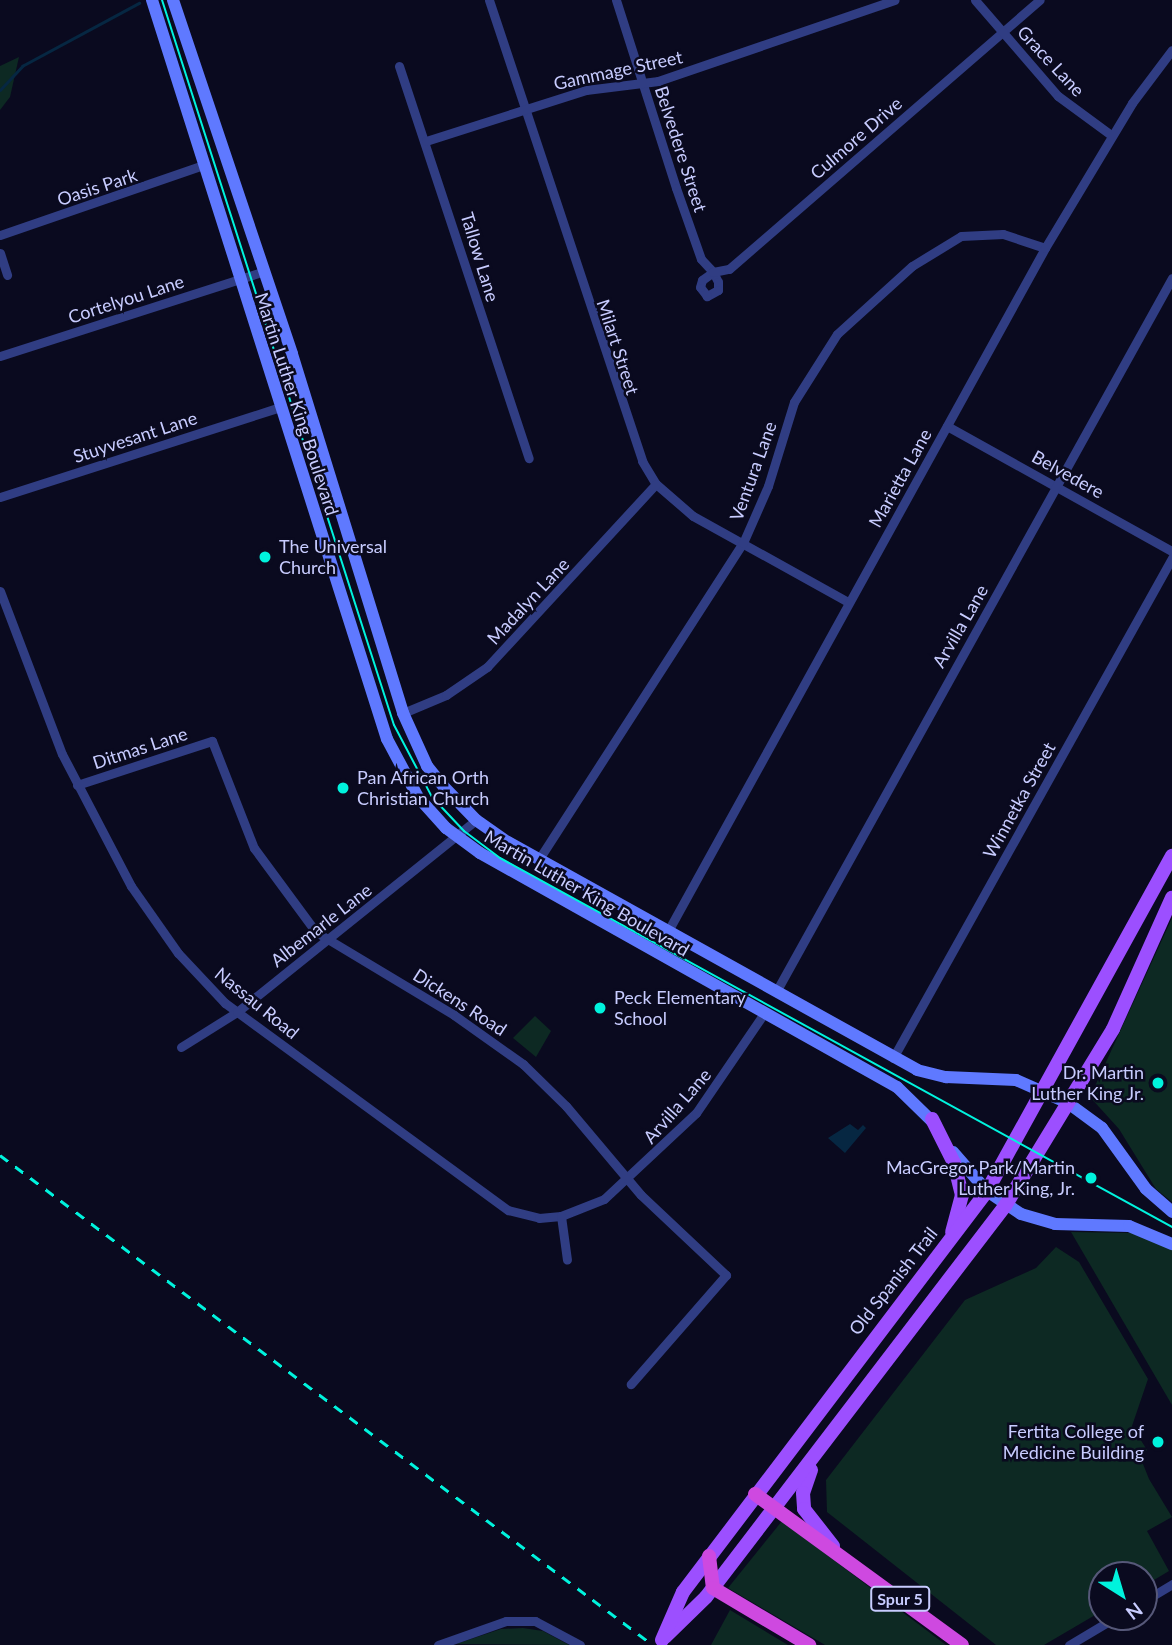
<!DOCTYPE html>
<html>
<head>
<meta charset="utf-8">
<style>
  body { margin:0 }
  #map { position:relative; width:1172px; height:1645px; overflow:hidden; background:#0a0a1f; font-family:Lato,sans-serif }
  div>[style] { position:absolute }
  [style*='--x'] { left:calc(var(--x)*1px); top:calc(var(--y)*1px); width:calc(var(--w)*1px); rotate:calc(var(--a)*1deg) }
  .green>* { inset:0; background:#0d2923 }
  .water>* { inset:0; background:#062742 }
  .stream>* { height:2.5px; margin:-1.25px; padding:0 1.25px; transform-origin:1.25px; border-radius:1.25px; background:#062742 }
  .minor>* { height:9px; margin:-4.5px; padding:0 4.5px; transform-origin:4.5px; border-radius:4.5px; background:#303d83 }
  .secondary>* { height:12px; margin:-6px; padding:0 6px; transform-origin:6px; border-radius:6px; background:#5f79ff }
  .primary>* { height:14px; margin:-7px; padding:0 7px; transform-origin:7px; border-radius:7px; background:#9c4fff }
  .trunk>* { height:14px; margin:-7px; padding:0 7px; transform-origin:7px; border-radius:7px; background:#ce49e0 }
  .tram>* { height:2px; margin:-1px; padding:0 1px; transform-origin:1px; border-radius:1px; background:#00f3dd }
  .rail>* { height:2.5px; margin-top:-1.25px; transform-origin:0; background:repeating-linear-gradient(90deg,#00f3dd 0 10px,transparent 0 19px) }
  .dots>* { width:19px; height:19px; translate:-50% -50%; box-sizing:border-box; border:4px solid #0a0a1f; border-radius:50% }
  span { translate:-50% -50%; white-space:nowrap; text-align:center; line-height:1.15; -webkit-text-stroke:5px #0a0a1f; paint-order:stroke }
  .shield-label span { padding:2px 5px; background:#0a0a1f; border:2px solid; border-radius:5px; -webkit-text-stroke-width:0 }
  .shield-label { font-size:16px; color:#c8ccff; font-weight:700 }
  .street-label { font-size:18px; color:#c8ccff }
  .poi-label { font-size:18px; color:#c8ccff }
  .left { translate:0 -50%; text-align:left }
  .right { translate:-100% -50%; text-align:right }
  .north { position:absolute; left:1088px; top:1561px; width:70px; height:70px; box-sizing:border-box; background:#0a0a1f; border:2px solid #565879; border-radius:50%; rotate:143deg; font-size:19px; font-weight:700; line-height:28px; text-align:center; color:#c8ccff }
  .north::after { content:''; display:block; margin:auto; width:24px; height:32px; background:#00f3dd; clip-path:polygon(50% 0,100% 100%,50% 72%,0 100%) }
</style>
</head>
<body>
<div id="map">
  <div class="green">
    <div style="clip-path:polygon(19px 57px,10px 97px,0 110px,0 66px)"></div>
    <div style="clip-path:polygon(1172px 918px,1172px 1202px,1156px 1189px,1119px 1129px,1090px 1097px)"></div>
    <div style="clip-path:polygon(535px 1016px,551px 1031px,536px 1057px,513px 1038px)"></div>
    <div style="clip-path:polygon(1071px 1232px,1134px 1233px,1172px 1249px,1172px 1405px)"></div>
    <div style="clip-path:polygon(1056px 1247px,1079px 1262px,1148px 1379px,1132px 1426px,1147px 1450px,1141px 1459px,1149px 1479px,1172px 1517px,1147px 1531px,1169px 1571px,1144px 1586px,1144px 1575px,1102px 1575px,1102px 1611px,1044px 1645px,996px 1645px,827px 1512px,826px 1480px,965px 1300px,1036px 1268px)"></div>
    <div style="clip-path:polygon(782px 1521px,946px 1645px,825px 1645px,728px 1588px)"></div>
    <div style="clip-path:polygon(730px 1610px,768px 1633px,788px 1645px,711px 1645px)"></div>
    <div style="clip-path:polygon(523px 1628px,543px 1631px,569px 1645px,456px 1644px,501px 1629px)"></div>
  </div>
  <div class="water">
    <div style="clip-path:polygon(850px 1124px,858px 1130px,863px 1125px,866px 1128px,845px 1153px,828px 1138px)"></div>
  </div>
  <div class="stream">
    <div style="--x:0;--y:90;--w:33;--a:-47"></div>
    <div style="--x:22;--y:66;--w:133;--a:-28.3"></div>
  </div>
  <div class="minor">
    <div style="--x:489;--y:0;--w:486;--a:71.6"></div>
    <div style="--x:642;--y:461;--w:27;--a:59"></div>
    <div style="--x:656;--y:484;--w:49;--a:40.9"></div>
    <div style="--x:693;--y:516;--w:177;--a:29"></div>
    <div style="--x:616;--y:0;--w:197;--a:72.3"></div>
    <div style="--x:676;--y:188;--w:75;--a:70.6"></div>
    <div style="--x:701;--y:259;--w:18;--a:47"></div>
    <div style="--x:713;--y:272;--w:11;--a:63"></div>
    <div style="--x:718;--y:282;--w:8;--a:90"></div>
    <div style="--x:718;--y:290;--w:13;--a:151"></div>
    <div style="--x:707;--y:296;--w:11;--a:-128"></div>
    <div style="--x:700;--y:287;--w:7;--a:-74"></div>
    <div style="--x:702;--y:280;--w:14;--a:-36"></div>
    <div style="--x:713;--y:272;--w:16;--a:-11"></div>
    <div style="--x:729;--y:269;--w:411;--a:-40.9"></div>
    <div style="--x:975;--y:0;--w:127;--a:49.2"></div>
    <div style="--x:1058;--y:96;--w:66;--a:36.3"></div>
    <div style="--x:399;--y:66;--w:413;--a:71.7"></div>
    <div style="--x:426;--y:141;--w:168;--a:-17.7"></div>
    <div style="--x:586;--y:90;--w:73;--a:-7.1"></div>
    <div style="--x:658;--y:81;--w:250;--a:-18.9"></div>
    <div style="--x:0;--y:235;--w:215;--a:-19"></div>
    <div style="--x:0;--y:253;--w:23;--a:72"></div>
    <div style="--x:0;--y:356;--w:274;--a:-17.8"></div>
    <div style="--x:947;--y:426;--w:257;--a:29.1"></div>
    <div style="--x:0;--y:497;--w:294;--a:-17.8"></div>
    <div style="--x:0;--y:591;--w:174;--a:69.2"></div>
    <div style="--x:62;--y:754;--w:149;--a:62.4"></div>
    <div style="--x:131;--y:886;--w:82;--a:55"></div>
    <div style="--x:178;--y:953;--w:69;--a:46.8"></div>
    <div style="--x:225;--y:1003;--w:351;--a:36.2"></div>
    <div style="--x:508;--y:1210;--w:32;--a:14"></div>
    <div style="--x:539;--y:1218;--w:22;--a:-5"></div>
    <div style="--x:561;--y:1216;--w:46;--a:-21.6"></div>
    <div style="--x:604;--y:1199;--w:126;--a:-43.1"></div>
    <div style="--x:696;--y:1113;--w:122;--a:-55.7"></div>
    <div style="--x:403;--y:713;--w:47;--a:-22.7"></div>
    <div style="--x:446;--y:695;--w:50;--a:-34.3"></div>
    <div style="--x:487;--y:667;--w:249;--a:-47.3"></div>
    <div style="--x:77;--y:785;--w:142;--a:-18.1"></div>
    <div style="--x:212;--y:741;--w:115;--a:68.6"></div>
    <div style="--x:254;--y:848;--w:104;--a:53.6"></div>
    <div style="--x:316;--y:932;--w:161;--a:31"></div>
    <div style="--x:454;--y:1015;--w:85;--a:35.4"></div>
    <div style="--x:523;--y:1064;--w:60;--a:44.3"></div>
    <div style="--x:566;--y:1106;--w:116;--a:49.9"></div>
    <div style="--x:641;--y:1195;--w:117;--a:43.3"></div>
    <div style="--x:726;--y:1275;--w:145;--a:131.1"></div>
    <div style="--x:539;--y:859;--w:376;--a:-57.2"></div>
    <div style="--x:743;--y:543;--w:62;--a:-66.3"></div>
    <div style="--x:768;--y:486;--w:88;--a:-72.8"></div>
    <div style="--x:794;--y:402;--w:80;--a:-57.7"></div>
    <div style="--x:837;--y:334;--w:101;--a:-42.2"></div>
    <div style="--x:912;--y:266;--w:57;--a:-31.5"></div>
    <div style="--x:961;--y:236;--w:42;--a:-2.7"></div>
    <div style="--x:1003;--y:234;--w:44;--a:18.4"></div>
    <div style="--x:668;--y:931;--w:780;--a:-61.1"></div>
    <div style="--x:1045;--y:248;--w:169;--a:-59"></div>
    <div style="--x:1132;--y:103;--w:66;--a:-53"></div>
    <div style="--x:777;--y:990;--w:814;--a:-60.98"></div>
    <div style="--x:181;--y:1047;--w:66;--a:-32"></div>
    <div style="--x:237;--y:1012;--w:307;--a:-38.8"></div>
    <div style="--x:893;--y:1058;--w:573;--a:-60.84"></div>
    <div style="--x:561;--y:1216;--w:44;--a:82.2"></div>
    <div style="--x:1144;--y:1601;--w:33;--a:-31"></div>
    <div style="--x:438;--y:1645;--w:72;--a:-19.4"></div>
    <div style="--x:506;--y:1621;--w:29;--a:0"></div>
    <div style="--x:535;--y:1621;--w:51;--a:28.1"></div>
    <div style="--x:1069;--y:1645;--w:55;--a:-30.8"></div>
  </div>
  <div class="secondary">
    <div style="--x:152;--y:0;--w:775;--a:72.36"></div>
    <div style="--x:387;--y:739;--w:66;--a:61.9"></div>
    <div style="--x:418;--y:797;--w:42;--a:47.9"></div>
    <div style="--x:446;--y:828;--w:42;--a:36.3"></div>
    <div style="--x:480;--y:853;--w:478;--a:29.3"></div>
    <div style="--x:897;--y:1087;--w:54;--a:44.3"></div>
    <div style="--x:173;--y:0;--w:373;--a:71.4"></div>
    <div style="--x:292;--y:354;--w:376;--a:72.8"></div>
    <div style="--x:403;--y:713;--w:58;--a:65.6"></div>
    <div style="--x:427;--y:766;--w:27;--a:51"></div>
    <div style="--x:444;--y:787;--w:46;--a:45.9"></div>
    <div style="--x:476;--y:820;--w:39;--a:35"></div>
    <div style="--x:508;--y:842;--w:468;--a:29.1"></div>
    <div style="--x:917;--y:1070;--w:30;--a:14"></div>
    <div style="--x:946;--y:1077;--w:70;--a:2.5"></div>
    <div style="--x:1016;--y:1080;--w:57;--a:23.9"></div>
    <div style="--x:1068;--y:1103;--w:42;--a:36.3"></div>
    <div style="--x:1102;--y:1128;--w:75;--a:54.2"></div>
    <div style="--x:1146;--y:1189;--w:35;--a:41"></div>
    <div style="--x:953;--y:1152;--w:52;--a:48.9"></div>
    <div style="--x:987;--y:1191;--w:41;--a:34.1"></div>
    <div style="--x:1021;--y:1214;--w:35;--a:16"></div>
    <div style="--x:1055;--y:1224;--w:74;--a:1.5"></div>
    <div style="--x:1129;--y:1226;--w:47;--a:22.7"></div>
  </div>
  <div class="primary">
    <div style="--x:932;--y:1119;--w:49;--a:63.4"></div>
    <div style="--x:954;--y:1163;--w:33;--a:76"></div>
    <div style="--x:962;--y:1195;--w:38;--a:105"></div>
    <div style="--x:811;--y:1470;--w:24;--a:109"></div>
    <div style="--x:803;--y:1493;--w:16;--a:86"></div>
    <div style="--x:804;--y:1509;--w:47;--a:51.9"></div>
    <div style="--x:665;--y:1637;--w:57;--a:-44.3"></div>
    <div style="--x:706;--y:1597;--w:492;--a:-52.6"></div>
    <div style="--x:1005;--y:1206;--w:207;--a:-58.6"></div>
    <div style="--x:1113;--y:1029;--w:144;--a:-65.8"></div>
    <div style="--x:662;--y:1640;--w:52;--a:-66.4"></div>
    <div style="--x:683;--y:1592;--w:503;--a:-52.83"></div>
    <div style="--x:987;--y:1191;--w:383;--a:-61.1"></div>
  </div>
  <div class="trunk">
    <div style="--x:755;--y:1494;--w:256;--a:36.1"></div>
    <div style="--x:709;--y:1556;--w:32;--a:83"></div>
    <div style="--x:713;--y:1588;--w:112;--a:30.7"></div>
  </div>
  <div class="tram">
    <div style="--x:162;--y:0;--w:761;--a:72.26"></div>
    <div style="--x:394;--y:725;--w:81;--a:62.2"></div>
    <div style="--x:432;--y:797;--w:47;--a:46.7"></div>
    <div style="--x:464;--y:831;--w:45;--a:36.9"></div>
    <div style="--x:500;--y:858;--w:767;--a:28.77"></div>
  </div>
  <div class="rail">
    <div style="--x:0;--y:1155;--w:816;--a:36.88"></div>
  </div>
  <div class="dots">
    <div style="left:265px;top:557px;background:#00f3dd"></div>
    <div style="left:343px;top:788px;background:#00f3dd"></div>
    <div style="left:600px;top:1008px;background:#00f3dd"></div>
    <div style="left:1158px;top:1083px;background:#00f3dd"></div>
    <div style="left:1091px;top:1178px;background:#00f3dd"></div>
    <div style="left:1158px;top:1442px;background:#00f3dd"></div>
  </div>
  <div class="shield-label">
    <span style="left:900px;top:1599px">Spur 5</span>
  </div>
  <div class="street-label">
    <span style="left:1051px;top:61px;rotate:47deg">Grace Lane</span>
    <span style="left:618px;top:70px;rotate:-12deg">Gammage Street</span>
    <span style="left:856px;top:138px;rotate:-41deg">Culmore Drive</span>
    <span style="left:681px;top:149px;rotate:72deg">Belvedere Street</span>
    <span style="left:97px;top:187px;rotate:-18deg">Oasis Park</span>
    <span style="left:480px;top:257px;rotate:73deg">Tallow Lane</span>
    <span style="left:126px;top:299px;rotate:-18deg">Cortelyou Lane</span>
    <span style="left:618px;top:347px;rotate:72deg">Milart Street</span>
    <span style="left:297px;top:404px;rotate:72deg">Martin Luther King Boulevard</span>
    <span style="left:135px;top:437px;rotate:-18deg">Stuyvesant Lane</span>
    <span style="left:753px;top:471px;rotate:-70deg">Ventura Lane</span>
    <span style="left:1068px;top:474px;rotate:29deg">Belvedere</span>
    <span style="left:900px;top:478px;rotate:-61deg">Marietta Lane</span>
    <span style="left:528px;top:601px;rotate:-47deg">Madalyn Lane</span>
    <span style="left:960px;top:626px;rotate:-60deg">Arvilla Lane</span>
    <span style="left:140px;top:748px;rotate:-18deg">Ditmas Lane</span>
    <span style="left:1019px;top:800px;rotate:-61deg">Winnetka Street</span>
    <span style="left:587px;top:893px;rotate:30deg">Martin Luther King Boulevard</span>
    <span style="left:321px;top:925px;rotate:-38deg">Albemarle Lane</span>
    <span style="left:460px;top:1002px;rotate:33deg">Dickens Road</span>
    <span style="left:257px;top:1003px;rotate:39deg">Nassau Road</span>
    <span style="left:677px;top:1106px;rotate:-49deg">Arvilla Lane</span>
    <span style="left:893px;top:1281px;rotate:-52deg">Old Spanish Trail</span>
  </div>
  <div class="poi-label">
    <span class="left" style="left:279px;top:557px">The Universal<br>Church</span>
    <span class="left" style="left:357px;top:788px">Pan African Orth<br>Christian Church</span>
    <span class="left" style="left:614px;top:1008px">Peck Elementary<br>School</span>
    <span class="right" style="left:1144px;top:1083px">Dr. Martin<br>Luther King Jr.</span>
    <span class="right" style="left:1075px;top:1178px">MacGregor Park/Martin<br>Luther King, Jr.</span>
    <span class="right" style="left:1144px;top:1442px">Fertita College of<br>Medicine Building</span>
  </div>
  <div class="north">N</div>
</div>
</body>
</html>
